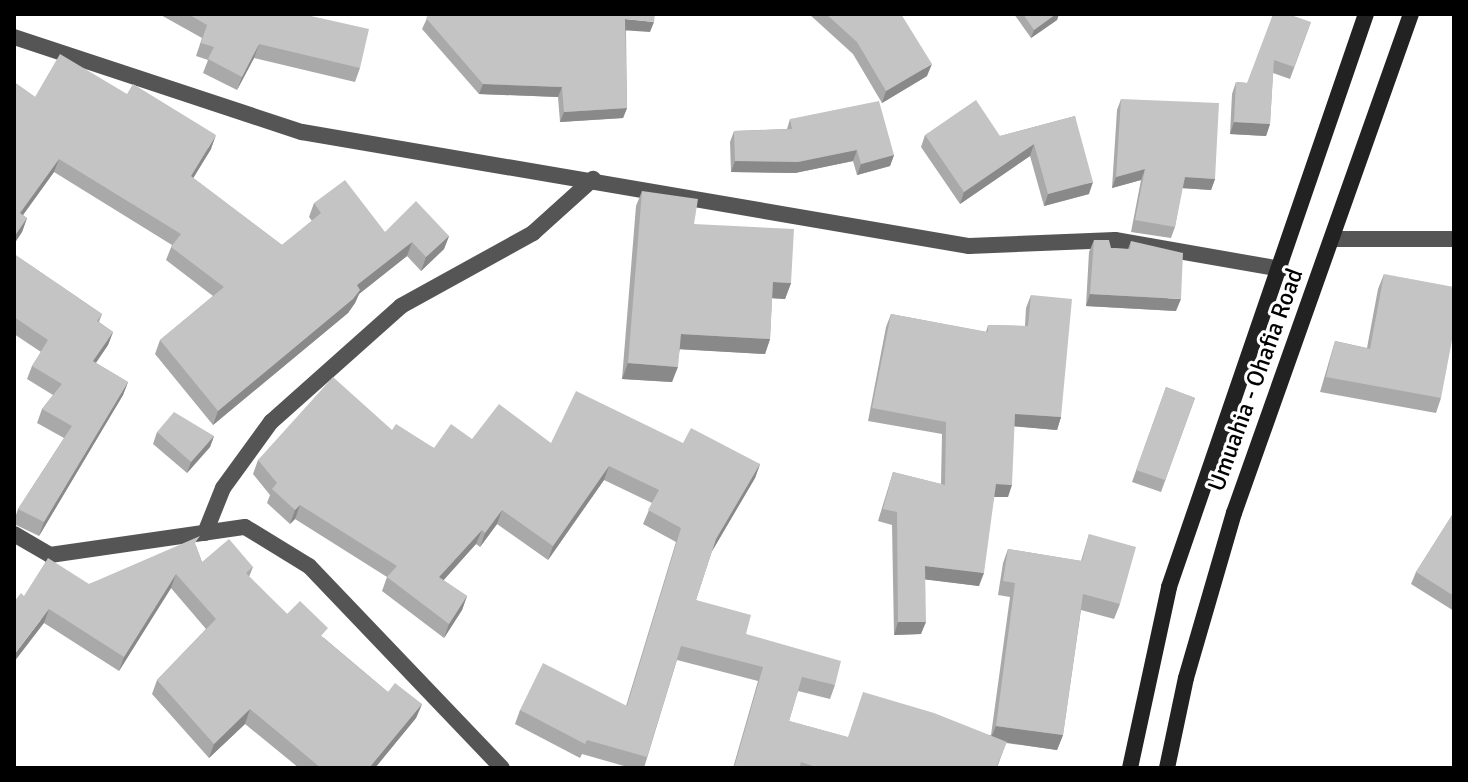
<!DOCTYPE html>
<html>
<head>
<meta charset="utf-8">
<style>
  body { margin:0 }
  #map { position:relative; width:1468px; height:782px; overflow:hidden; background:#fff; font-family:Signika,sans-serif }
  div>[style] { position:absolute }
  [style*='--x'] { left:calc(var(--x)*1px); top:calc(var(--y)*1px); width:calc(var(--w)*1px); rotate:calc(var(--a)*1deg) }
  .minor>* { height:16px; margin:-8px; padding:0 8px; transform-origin:8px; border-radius:8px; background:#555 }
  .secondary>* { height:16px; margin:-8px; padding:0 8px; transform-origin:8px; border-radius:8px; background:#222 }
  .wall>* { inset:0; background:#a9a9a9 }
  .shaded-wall>* { inset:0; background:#898989 }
  .building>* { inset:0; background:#c4c4c4 }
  span { translate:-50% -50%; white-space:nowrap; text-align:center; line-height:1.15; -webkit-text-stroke:6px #fff; paint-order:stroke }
  .street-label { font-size:24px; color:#000 }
  .frame { position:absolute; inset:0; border:16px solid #000; pointer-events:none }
</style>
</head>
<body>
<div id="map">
  <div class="minor">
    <div style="--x:14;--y:37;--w:303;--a:18.3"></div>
    <div style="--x:302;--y:132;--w:677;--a:9.7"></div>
    <div style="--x:969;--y:246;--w:146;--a:-2.4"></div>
    <div style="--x:1115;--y:240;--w:169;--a:9.9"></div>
    <div style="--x:1332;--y:239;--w:122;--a:0"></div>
    <div style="--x:205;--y:533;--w:48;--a:-68.2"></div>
    <div style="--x:223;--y:488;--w:82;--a:-54"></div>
    <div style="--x:271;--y:422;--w:174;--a:-41.7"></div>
    <div style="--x:401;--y:306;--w:151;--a:-28.9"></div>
    <div style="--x:533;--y:233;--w:81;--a:-42"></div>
    <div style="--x:14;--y:534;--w:42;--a:30.3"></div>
    <div style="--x:50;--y:555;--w:197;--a:-8.2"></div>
    <div style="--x:245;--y:527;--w:75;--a:31.4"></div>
    <div style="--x:309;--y:566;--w:279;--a:46.3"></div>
  </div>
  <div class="secondary">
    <div style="--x:1130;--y:768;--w:185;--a:-77.8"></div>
    <div style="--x:1169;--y:587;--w:606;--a:-71.03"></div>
    <div style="--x:1167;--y:768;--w:92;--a:-78.1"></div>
    <div style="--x:1186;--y:678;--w:172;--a:-73.8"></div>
    <div style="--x:1234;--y:513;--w:529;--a:-70.47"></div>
  </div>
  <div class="wall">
    <div style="clip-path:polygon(159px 14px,302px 14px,360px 68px,355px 82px,254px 58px,237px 90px,203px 73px,208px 60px,196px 56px,202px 38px)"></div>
    <div style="clip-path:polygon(429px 14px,650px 32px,626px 30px,627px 108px,623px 118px,560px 122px,558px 97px,479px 94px,422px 29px)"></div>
    <div style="clip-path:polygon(809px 14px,901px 14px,927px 76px,882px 103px,853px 54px)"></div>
    <div style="clip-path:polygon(1014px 14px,1059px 14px,1057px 20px,1031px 38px)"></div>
    <div style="clip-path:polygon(1311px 22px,1290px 79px,1273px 73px,1270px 124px,1266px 136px,1230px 134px,1232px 94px,1236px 82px,1247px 83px)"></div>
    <div style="clip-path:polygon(14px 82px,35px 97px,211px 149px,193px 178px,282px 245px,312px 221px,309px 217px,314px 203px,385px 232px,449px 236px,444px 249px,421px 271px,407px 256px,359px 294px,355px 303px,348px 313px,213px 425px,155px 354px,160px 340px,213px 296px,166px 260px,172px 245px,54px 172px,23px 215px,27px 218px,22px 232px,14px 244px)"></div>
    <div style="clip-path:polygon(1121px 99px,1215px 179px,1211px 190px,1182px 188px,1175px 227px,1171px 238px,1131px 232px,1141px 180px,1112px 188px,1117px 110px)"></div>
    <div style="clip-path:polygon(1075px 116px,1089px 194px,1044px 206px,1030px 156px,960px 204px,921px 147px,925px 135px,1000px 136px)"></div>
    <div style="clip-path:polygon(790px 119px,894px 155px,890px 166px,857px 175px,853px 161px,795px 173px,731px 172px,730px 142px,734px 131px,787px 129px)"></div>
    <div style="clip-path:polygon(642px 191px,694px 224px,791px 283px,785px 299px,772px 298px,770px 339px,765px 354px,680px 349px,672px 382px,622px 379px,636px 206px)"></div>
    <div style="clip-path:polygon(1094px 240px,1111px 248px,1128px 249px,1131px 241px,1176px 311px,1086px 306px,1089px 252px)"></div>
    <div style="clip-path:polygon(14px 254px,102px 314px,99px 322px,113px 332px,108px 345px,96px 363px,128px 382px,123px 395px,39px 536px,14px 524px,14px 521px,18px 509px,64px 438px,37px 423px,42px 409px,53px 395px,27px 379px,32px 366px,41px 352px,14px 334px)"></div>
    <div style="clip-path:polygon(1384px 274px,1441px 398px,1436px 413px,1320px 392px,1335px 341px,1367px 348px,1378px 289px)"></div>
    <div style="clip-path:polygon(1031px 295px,1061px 417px,1057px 430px,1014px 426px,1008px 497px,994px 497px,979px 586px,925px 579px,921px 634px,894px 635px,892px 525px,878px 521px,893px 472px,941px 484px,942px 434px,868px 421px,886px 327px,891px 314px,986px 332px,988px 325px,1025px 326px,1026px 308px)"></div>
    <div style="clip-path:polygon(1166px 387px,1195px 398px,1161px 492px,1132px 482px)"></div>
    <div style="clip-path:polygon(392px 430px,434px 448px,472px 439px,551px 443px,683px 443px,760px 464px,755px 478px,712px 551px,696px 600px,746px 634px,835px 685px,830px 699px,798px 691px,789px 721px,847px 737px,991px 735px,1010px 597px,998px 595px,1003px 563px,1008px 549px,1081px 561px,1089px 534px,1120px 604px,1114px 619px,1081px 610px,1063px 735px,1057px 750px,1006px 743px,997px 768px,733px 768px,758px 681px,677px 660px,644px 768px,631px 768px,582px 754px,580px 758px,515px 724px,520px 710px,626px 706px,676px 542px,643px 524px,652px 503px,604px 480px,548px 560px,497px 524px,480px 547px,476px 544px,443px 580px,467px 596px,462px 610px,444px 638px,382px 591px,387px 577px,295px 519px,290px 524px,267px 503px,270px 495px,253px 474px,258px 460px)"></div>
    <div style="clip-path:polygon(157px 432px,214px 436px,210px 447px,187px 473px,153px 444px)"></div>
    <div style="clip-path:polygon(1454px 512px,1454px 611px,1411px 584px,1416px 572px)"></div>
    <div style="clip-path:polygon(196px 546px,202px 562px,253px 567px,249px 577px,287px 614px,324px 638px,388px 692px,422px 704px,416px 718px,375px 768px,299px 768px,245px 724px,209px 758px,152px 694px,157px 680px,206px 629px,171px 588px,119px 671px,44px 623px,24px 596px,89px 584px)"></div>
  </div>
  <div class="shaded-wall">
    <div style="clip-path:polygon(1056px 14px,1059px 14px,1057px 20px,1031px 38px,1034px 30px)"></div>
    <div style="clip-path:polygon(625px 19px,654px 22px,650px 32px,621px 30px)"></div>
    <div style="clip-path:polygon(259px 44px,254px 58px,237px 90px,242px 77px)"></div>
    <div style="clip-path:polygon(932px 64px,927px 76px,882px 103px,886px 91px)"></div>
    <div style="clip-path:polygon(483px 84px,562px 87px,558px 97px,479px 94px)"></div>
    <div style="clip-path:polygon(627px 108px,623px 118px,560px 122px,564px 112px)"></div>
    <div style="clip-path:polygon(1234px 122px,1270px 124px,1266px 136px,1230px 134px)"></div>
    <div style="clip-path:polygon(216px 135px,211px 149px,186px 190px,191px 176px)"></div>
    <div style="clip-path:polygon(1034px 144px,1030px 156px,960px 204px,964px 192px)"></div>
    <div style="clip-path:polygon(857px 150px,853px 161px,795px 173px,731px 172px,735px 161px)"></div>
    <div style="clip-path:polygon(894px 155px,890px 166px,857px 175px,861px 164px)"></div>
    <div style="clip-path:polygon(59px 159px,54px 172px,15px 226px,20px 213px)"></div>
    <div style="clip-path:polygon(1145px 169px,1141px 180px,1112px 188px,1116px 177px)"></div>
    <div style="clip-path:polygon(1185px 177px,1215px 179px,1211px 190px,1181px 188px)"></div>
    <div style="clip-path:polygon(1093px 182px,1089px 194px,1044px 206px,1048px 194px)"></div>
    <div style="clip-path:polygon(27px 218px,22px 232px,14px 244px,14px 237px)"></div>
    <div style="clip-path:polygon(449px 236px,444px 249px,421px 271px,426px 257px)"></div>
    <div style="clip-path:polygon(412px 242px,407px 256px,359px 294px,355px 303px,348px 313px,213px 425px,218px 411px,357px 285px)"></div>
    <div style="clip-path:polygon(773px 282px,791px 283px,785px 299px,768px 298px)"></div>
    <div style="clip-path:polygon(1090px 294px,1181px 299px,1176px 311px,1086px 306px)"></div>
    <div style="clip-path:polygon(113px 332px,108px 345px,88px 374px,93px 361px)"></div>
    <div style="clip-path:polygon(681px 334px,770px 339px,765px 354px,675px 349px)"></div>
    <div style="clip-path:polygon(628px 363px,678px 367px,672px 382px,622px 379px)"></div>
    <div style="clip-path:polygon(128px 382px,123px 395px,39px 536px,44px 522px)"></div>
    <div style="clip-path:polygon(1015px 414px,1061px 417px,1057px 430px,1010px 426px)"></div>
    <div style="clip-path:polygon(214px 436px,210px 447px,187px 473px,191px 462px)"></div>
    <div style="clip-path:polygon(760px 464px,755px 478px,711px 553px,716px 539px)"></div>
    <div style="clip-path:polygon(609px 466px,604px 480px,548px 560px,553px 546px)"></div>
    <div style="clip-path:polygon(996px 484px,1012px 485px,1008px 497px,992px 497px)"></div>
    <div style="clip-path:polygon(300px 505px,295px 519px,290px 524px,295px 510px)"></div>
    <div style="clip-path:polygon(502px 510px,497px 524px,480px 547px,485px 533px)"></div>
    <div style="clip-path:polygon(482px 530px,476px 544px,434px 591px,439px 577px)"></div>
    <div style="clip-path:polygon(925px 566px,984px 573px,979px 586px,921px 579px)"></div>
    <div style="clip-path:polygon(176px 574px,171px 588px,119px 671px,124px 657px)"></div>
    <div style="clip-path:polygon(467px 596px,462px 610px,444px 638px,449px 624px)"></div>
    <div style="clip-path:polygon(49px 609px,44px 623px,14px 662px,14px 655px)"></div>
    <div style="clip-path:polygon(898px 622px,926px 622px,921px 634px,894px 635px)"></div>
    <div style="clip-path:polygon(422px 704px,416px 718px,375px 768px,369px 768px)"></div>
    <div style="clip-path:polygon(250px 709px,245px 724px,209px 758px,214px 744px)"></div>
    <div style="clip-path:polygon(996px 726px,1063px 735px,1057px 750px,990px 740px)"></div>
  </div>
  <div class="building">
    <div style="clip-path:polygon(188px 14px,302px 14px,369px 29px,360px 68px,259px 44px,242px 77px,208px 59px,214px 47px,201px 43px,207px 25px)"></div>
    <div style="clip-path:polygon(429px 14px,655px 14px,654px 22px,625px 19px,627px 108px,564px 112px,562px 87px,483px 84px,426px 18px)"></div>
    <div style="clip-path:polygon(826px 14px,901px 14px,932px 64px,886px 91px,857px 42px)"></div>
    <div style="clip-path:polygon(1023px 14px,1056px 14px,1034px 30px)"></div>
    <div style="clip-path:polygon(1273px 14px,1288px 14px,1311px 22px,1294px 67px,1274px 60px,1270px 124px,1234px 122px,1236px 82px,1247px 83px)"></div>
    <div style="clip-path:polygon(60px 54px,127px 94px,133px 84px,216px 135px,191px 176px,282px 245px,321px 213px,314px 203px,345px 180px,385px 232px,416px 201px,449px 236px,426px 257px,412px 242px,357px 285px,360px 290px,353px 299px,218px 411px,160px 340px,224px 287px,171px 247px,181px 234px,59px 159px,20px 213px,27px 218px,14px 237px,14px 82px,35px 97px)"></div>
    <div style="clip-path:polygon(1121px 99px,1219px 103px,1215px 179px,1185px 177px,1175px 227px,1135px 220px,1145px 169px,1116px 177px)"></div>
    <div style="clip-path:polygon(976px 100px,1000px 136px,1075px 116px,1093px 182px,1048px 194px,1034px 144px,964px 192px,925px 135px)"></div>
    <div style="clip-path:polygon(879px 101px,894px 155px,861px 164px,857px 150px,798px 162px,735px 161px,734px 131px,792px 129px,790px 119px)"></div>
    <div style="clip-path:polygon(642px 191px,698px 199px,694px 224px,794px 229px,791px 283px,773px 282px,770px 339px,681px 334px,678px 367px,628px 363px)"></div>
    <div style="clip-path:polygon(1094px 240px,1109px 240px,1111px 248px,1130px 249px,1131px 241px,1183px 253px,1181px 299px,1090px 294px)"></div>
    <div style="clip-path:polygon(14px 254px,102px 314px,97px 321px,113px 332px,93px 361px,128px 382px,44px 522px,18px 509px,72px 426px,42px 409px,62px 384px,32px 366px,48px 340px,14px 317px)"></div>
    <div style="clip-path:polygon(1384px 274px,1454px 287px,1454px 330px,1441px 398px,1326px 377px,1335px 341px,1370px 349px)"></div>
    <div style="clip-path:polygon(1031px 295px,1072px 299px,1061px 417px,1015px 414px,1012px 485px,996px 484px,984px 573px,925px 566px,926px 622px,898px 622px,897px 512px,883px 509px,893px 472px,945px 485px,946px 422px,872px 408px,891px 314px,988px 332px,988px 325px,1028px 326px)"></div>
    <div style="clip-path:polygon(333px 377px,392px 430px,396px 424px,434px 448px,451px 424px,472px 439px,499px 404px,551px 443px,576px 391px,683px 443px,691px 428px,760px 464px,716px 539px,696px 600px,751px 615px,746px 634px,841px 661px,835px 685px,802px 677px,789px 721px,848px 737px,863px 692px,934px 713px,1007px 742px,996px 768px,819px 768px,801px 762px,799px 768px,734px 768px,763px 667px,681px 646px,647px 757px,587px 740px,585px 744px,520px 710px,543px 663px,627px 706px,681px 528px,648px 510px,659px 490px,609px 466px,553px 546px,502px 510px,485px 533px,482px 530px,439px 577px,467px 596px,449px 624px,387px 577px,397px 566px,300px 505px,295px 510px,272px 489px,277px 483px,258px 460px)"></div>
    <div style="clip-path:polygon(1166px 387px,1195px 398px,1165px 480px,1136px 470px)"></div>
    <div style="clip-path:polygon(174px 412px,214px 436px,191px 462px,157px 432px)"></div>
    <div style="clip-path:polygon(1454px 512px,1454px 596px,1416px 572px)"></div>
    <div style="clip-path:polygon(1089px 534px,1136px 547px,1120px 604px,1083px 594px,1063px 735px,996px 726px,1015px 583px,1003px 581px,1008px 549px,1082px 561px)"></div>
    <div style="clip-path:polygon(200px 536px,195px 543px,202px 562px,229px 539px,253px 567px,246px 573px,287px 614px,300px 601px,328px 628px,321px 636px,388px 692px,395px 683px,422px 704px,369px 768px,321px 768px,250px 709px,214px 744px,157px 680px,216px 619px,176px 574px,124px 657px,49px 609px,14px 655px,14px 602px,21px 593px,24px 596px,48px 558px,89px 584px)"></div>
  </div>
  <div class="street-label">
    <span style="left:1256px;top:380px;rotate:-70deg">Umuahia - Ohafia Road</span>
  </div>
  <div class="frame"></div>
</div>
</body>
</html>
